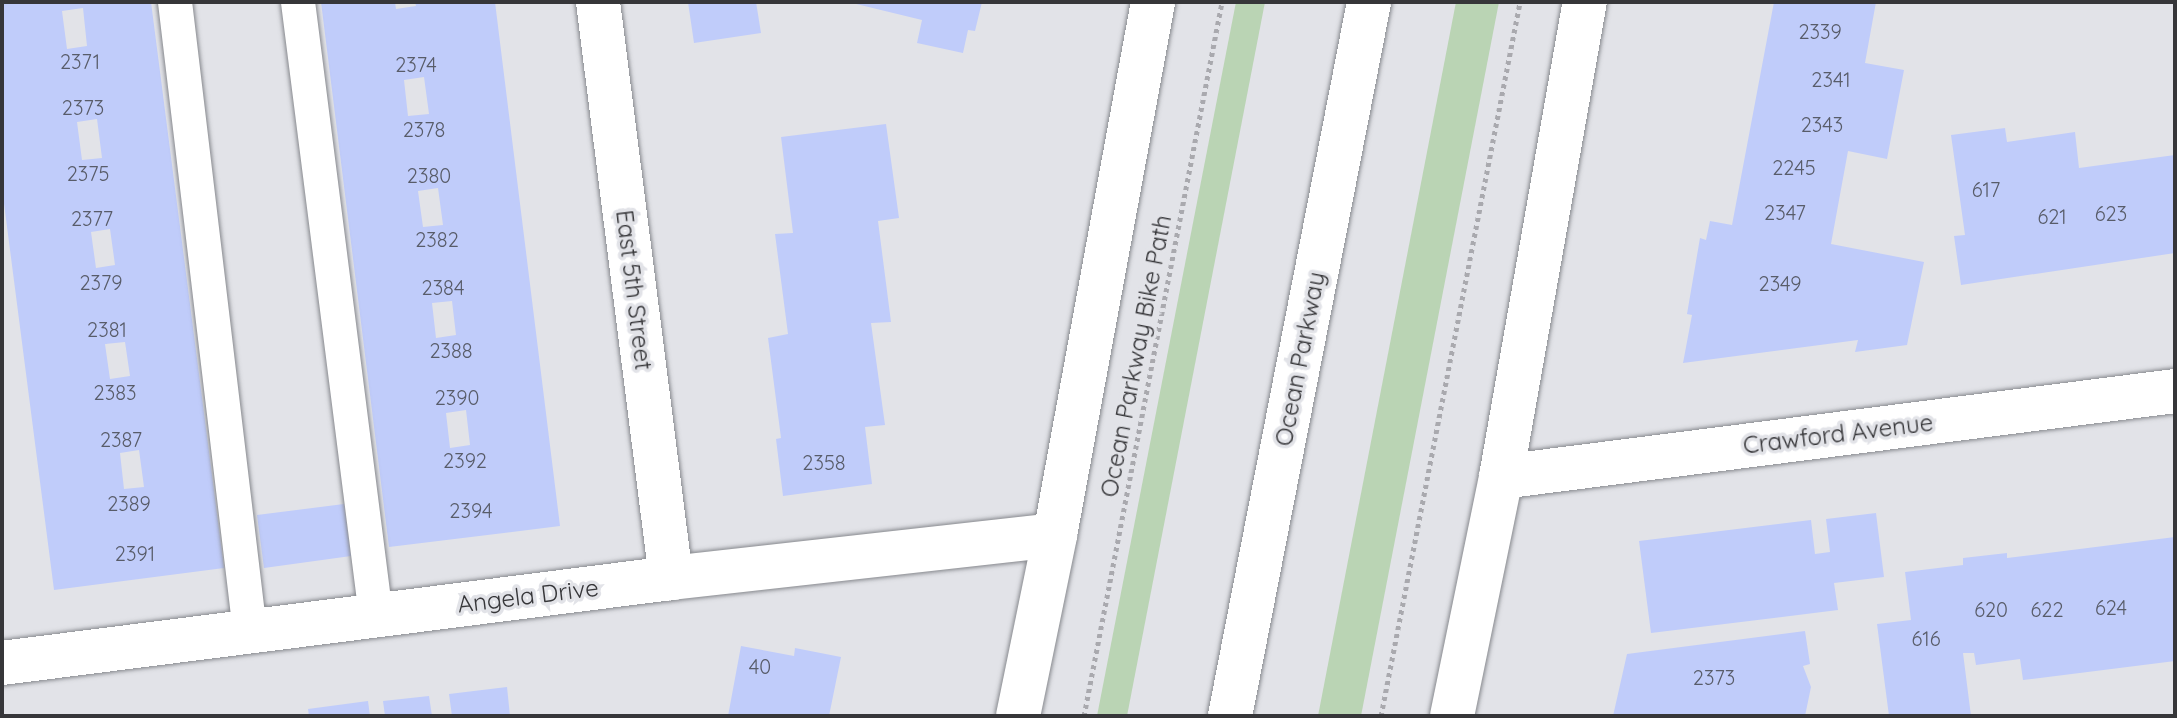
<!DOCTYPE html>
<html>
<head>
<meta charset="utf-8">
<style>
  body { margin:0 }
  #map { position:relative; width:2177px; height:718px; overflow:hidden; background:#e2e3e8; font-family:Quicksand,sans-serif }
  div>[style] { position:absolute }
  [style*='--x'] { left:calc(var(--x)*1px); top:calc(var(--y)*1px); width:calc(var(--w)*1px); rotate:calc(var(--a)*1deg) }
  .green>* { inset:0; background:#bad4b4 }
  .building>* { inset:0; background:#c0ccfa }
  .path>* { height:5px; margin-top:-2.5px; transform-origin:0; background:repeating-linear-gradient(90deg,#a9a9ae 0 4px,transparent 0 8px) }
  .roads { filter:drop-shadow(0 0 2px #87898e) drop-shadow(0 0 2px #87898e) }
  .lane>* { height:34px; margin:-17px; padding:0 17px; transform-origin:17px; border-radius:17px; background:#fff }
  .street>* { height:44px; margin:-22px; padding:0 22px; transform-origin:22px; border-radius:22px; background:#fff }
  .primary>* { height:44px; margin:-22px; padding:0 22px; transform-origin:22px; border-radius:22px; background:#fff }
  span { translate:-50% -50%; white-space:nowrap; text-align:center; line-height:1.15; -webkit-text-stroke:7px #e2e3e8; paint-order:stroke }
  .number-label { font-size:20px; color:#585c69 }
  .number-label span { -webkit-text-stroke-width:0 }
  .street-label { font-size:24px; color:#363639 }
  .frame { position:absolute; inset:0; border:4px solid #363639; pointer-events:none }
</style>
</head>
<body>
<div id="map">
  <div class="green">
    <div style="clip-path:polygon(1236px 2px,1265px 2px,1127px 716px,1097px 716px)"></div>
    <div style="clip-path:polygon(1456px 2px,1499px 2px,1361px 716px,1318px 716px)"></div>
  </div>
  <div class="building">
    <div style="clip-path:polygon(evenodd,2px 2px,151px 2px,224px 568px,54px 590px,2px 188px,2px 2px,83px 8px,87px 46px,67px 49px,62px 11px,83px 8px,2px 2px,97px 119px,102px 158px,82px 160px,77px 122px,97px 119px,2px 2px,110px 229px,115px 265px,96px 268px,91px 232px,110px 229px,2px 2px,125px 342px,130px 376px,110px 379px,105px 344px,125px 342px,2px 2px,139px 450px,144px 487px,124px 489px,120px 453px,139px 450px)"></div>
    <div style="clip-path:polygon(evenodd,321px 2px,395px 2px,396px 9px,416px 6px,415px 2px,495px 2px,560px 526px,389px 547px,321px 2px,424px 77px,429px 114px,408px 116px,404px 80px,424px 77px,321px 2px,438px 188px,443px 225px,423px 227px,418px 191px,438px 188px,321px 2px,452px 301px,456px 335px,436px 338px,432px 303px,452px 301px,321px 2px,466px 410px,470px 445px,450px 448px,446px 413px,466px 410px)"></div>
    <div style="clip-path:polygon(688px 2px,756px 2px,761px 33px,694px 43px)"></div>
    <div style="clip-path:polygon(848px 2px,982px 2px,975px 31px,968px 30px,963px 53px,917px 43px,922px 20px)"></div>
    <div style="clip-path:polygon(1774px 2px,1876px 2px,1865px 63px,1904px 70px,1887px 159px,1848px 151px,1831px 244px,1924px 262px,1907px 345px,1855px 352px,1858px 340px,1683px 363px,1692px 315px,1687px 314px,1700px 238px,1706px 240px,1710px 221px,1732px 225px)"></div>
    <div style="clip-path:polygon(886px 124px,899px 218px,878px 221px,891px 322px,871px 323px,885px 425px,865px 427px,872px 484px,783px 496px,776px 439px,781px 438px,768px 338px,788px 334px,775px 234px,793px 233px,781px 137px)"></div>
    <div style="clip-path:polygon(2005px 128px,2007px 142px,2075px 132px,2079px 168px,2175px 155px,2175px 253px,1961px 285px,1954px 236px,1965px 235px,1951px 135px)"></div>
    <div style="clip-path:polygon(344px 504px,351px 556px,264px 568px,257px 515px)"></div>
    <div style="clip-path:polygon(1876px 513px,1884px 577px,1834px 583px,1838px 610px,1651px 633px,1639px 541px,1811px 520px,1815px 554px,1830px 552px,1826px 519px)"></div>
    <div style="clip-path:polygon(2175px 537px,2175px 661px,2023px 680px,2020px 659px,1976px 665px,1974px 653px,1963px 653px,1971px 716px,1889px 716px,1877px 624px,1911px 620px,1905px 572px,1963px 565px,1963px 558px,2007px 553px,2007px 558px)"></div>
    <div style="clip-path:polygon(1805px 631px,1810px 664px,1803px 666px,1811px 687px,1805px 716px,1613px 716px,1627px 654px)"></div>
    <div style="clip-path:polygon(741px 646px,794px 656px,795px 648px,841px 657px,829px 716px,728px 716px)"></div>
    <div style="clip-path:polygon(507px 687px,510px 716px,452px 716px,449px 694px)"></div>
    <div style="clip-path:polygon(429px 696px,432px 716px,385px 716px,383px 701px)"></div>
    <div style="clip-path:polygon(368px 701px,370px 716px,309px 716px,308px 709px)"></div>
  </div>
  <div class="path">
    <div style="--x:1084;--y:716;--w:727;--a:-79.06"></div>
    <div style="--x:1381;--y:716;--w:727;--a:-78.98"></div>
  </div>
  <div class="roads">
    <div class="lane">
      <div style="--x:175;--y:2;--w:634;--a:83.21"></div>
      <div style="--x:298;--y:2;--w:619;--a:82.76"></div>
    </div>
    <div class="street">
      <div style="--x:598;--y:2;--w:581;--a:82.78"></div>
      <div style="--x:1501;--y:477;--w:679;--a:-7.27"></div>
      <div style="--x:2;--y:663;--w:674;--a:-7.24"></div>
      <div style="--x:671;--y:578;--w:386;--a:-6.4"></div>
      <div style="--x:1018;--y:716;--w:185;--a:-78.4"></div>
      <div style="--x:1055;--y:535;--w:542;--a:-79.58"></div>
      <div style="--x:1452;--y:716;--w:244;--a:-78.4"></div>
      <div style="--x:1501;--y:477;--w:482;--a:-80"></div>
    </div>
    <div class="primary">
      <div style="--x:1230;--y:716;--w:727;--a:-78.98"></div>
    </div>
  </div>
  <div class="number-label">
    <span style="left:1820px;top:31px">2339</span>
    <span style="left:80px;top:61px">2371</span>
    <span style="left:416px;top:64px">2374</span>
    <span style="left:1831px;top:79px">2341</span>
    <span style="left:83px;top:107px">2373</span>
    <span style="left:1822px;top:124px">2343</span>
    <span style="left:424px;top:129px">2378</span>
    <span style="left:1794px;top:167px">2245</span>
    <span style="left:88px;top:173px">2375</span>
    <span style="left:429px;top:175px">2380</span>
    <span style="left:1986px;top:189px">617</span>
    <span style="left:1785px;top:212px">2347</span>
    <span style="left:2111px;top:213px">623</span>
    <span style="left:2052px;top:216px">621</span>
    <span style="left:92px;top:218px">2377</span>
    <span style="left:437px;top:239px">2382</span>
    <span style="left:101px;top:282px">2379</span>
    <span style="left:1780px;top:283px">2349</span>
    <span style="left:443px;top:287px">2384</span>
    <span style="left:107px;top:329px">2381</span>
    <span style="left:451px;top:350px">2388</span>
    <span style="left:115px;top:392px">2383</span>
    <span style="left:457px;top:397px">2390</span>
    <span style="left:121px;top:439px">2387</span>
    <span style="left:465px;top:460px">2392</span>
    <span style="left:824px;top:462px">2358</span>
    <span style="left:129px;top:503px">2389</span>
    <span style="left:471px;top:510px">2394</span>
    <span style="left:135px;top:553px">2391</span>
    <span style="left:2111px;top:607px">624</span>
    <span style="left:1991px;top:609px">620</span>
    <span style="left:2047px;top:609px">622</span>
    <span style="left:1926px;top:638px">616</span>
    <span style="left:760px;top:666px">40</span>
    <span style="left:1714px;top:677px">2373</span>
  </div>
  <div class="street-label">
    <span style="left:634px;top:290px;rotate:83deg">East 5th Street</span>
    <span style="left:1136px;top:356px;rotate:-79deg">Ocean Parkway Bike Path</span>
    <span style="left:1300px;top:359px;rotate:-79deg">Ocean Parkway</span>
    <span style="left:1838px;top:434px;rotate:-7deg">Crawford Avenue</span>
    <span style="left:528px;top:596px;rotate:-7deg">Angela Drive</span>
  </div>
  <div class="frame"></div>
</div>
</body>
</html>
